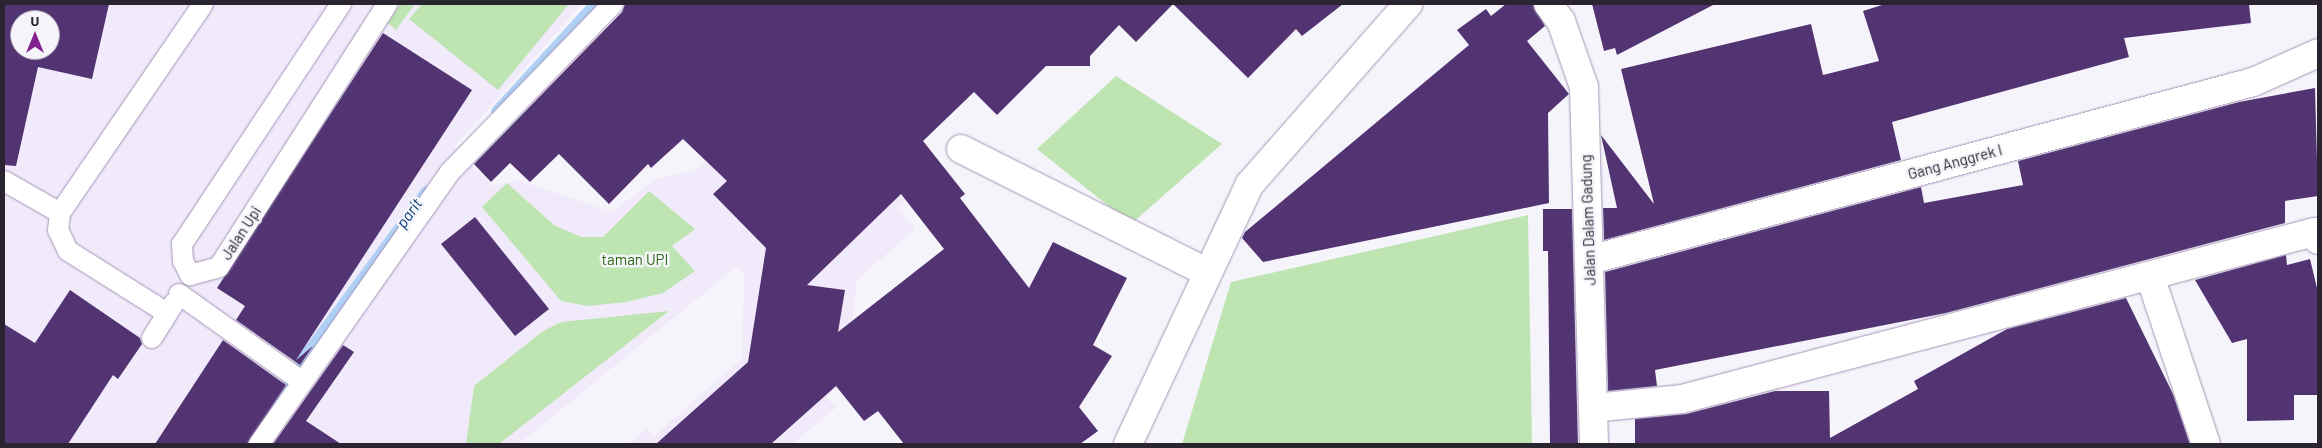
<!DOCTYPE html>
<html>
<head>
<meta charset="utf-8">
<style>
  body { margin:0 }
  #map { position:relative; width:2322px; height:448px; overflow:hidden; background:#f6f4fb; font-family:Barlow,sans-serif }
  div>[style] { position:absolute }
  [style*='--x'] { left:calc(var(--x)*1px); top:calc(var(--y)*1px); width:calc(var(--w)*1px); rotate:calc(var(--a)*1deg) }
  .built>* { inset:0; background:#f1eafb }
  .green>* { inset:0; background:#bee4b2 }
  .stream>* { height:11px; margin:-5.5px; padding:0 5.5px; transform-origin:5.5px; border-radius:5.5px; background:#b0d0f5 }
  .building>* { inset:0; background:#523472 }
  .roads { filter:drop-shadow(0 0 1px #a396b6) drop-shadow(0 0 1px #a396b6) }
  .lane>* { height:20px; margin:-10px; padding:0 10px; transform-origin:10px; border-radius:10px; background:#fff }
  .street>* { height:28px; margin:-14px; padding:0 14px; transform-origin:14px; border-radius:14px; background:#fff }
  .secondary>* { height:28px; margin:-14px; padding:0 14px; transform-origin:14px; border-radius:14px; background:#fff }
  span { translate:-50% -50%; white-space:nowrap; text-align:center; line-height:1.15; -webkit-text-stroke:5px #f6f4fb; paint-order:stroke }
  .street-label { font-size:15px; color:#292430 }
  .park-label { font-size:15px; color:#2b680e }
  .water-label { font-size:16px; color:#0f457b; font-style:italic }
  .frame { position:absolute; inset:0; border:5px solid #292430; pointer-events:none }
  .north { position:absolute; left:10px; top:10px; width:50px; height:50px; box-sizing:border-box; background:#f6f4fb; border:1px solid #a4a1aa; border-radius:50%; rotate:0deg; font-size:14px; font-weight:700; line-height:20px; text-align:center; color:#292430 }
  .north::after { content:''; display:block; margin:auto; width:18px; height:22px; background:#82228e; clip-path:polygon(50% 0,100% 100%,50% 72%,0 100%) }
</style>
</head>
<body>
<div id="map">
  <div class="built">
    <div style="clip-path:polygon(evenodd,4px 4px,400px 4px,388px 23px,396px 30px,415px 4px,582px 4px,454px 147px,493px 186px,518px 180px,612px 212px,654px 180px,696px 170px,819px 70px,923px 175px,898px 208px,915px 229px,857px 280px,845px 379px,826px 397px,836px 408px,792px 444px,628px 444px,648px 428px,654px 436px,742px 358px,744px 275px,736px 267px,519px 444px,499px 444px,668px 312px,531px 342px,474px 386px,466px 444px,4px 444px,4px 4px,20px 20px,50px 20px,50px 50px,20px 50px,20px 20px)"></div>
  </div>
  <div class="green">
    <div style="clip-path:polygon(400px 4px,415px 4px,396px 30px,388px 23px)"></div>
    <div style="clip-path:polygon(422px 4px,569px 4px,498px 90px,409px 19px)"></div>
    <div style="clip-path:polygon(1116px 76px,1222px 144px,1131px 224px,1037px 149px)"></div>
    <div style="clip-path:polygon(507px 183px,554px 225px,581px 237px,603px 237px,649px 191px,695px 229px,672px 246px,695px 271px,663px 293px,626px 302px,588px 306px,561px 301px,482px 207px)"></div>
    <div style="clip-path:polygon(1528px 215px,1532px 444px,1182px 444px,1231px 282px)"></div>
    <div style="clip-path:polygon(669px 311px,499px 444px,466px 444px,474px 386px,543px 331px,561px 322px)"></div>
  </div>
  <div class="stream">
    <div style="--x:496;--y:111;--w:145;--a:-47.5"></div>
    <div style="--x:270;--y:413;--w:63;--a:-59.3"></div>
    <div style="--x:302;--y:359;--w:209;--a:-53.6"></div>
  </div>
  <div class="building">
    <div style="clip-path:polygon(evenodd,4px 4px,109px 4px,92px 79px,38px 67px,16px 166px,4px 165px,4px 4px,20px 20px,50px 20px,50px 50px,20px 50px,20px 20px)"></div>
    <div style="clip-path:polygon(evenodd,625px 4px,1343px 4px,1302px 36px,1296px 29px,1248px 78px,1173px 4px,1136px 42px,1119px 25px,1090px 56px,1090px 66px,1046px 66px,997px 115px,974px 92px,923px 141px,965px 194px,960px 198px,1029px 288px,1053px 242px,1127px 278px,1093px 345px,1112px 356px,1079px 407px,1098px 431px,1080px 444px,904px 444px,878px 411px,864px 421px,836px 386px,771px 444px,656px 444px,748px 362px,766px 248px,713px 194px,727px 181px,683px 139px,651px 168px,648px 164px,609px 204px,559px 154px,530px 182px,510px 163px,491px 182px,474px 164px,622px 12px,625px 4px,901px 194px,944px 249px,838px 332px,845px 290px,807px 285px,901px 194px)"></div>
    <div style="clip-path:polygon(1506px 4px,1533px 4px,1545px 26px,1527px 41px,1569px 94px,1548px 113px,1549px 203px,1263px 262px,1242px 238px,1245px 232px,1469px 45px,1457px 30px,1486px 9px,1491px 16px)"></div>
    <div style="clip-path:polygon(1592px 4px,1715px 4px,1617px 55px,1615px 48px,1604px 51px)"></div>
    <div style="clip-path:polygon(1885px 4px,2249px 4px,2251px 23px,2124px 38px,2129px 57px,1892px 122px,1901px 160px,1604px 240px,1603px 208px,1617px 208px,1601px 135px,1654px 204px,1621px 69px,1811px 24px,1823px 75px,1879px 61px,1863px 11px)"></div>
    <div style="clip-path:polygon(383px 33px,472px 90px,296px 360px,313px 346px,300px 365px,236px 320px,245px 306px,217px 288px)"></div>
    <div style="clip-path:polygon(2315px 88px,2318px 196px,2285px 201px,2285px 223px,1946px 313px,1655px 370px,1657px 386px,1608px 391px,1605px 272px,1921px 187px,1924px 203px,2023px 185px,2018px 161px,2239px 102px)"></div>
    <div style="clip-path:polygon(1543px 209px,1572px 209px,1578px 444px,1550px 444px,1548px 251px,1543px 251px)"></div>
    <div style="clip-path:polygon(475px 217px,549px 309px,515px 336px,441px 244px)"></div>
    <div style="clip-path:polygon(2286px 255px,2287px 265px,2310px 259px,2318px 292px,2318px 395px,2294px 395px,2294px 420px,2247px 421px,2247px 339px,2232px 343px,2195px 280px)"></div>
    <div style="clip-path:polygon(70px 290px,140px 338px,142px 344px,118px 379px,113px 375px,68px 444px,4px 444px,4px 324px,35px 343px)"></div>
    <div style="clip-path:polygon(2126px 298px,2173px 394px,2190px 444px,1635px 444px,1635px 419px,1686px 414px,1775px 391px,1829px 391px,1830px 438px,1918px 389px,1914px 381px,2007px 329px)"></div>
    <div style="clip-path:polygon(223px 340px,286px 385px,247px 444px,155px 444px)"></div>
    <div style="clip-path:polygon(343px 345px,354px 352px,306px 421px,341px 444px,273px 444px)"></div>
  </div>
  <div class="roads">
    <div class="lane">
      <div style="--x:341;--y:4;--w:288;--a:123.5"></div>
      <div style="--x:182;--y:244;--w:17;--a:87"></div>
      <div style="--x:183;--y:261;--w:16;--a:63"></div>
      <div style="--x:190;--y:275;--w:30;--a:-15"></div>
      <div style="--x:219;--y:267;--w:312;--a:-57.4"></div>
      <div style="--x:4;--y:181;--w:64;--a:29.7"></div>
      <div style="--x:179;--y:294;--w:148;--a:35.4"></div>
      <div style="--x:167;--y:313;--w:117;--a:-147.9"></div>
      <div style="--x:68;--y:251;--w:23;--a:-115"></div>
      <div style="--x:58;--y:230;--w:17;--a:-83"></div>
      <div style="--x:60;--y:213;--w:253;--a:-55.6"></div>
      <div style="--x:152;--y:338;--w:41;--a:-57.8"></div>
      <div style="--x:259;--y:444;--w:332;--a:-54.9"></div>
      <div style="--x:450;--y:172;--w:234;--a:-45.9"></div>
    </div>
    <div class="street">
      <div style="--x:1548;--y:4;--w:21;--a:53"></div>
      <div style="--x:1561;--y:21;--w:70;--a:70.8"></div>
      <div style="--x:1584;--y:87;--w:357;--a:88.4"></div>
      <div style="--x:961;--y:149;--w:275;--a:26.6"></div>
      <div style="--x:1589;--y:260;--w:687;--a:-15.01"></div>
      <div style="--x:2253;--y:82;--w:71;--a:-24"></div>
      <div style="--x:2151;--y:279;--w:174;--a:71.6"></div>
      <div style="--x:1593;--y:408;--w:89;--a:-5.8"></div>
      <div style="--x:1682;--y:399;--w:654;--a:-14.8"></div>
      <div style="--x:2314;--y:232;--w:9;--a:63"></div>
    </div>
    <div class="secondary">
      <div style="--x:1128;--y:444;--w:287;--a:-64.9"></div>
      <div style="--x:1250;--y:184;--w:240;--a:-48.7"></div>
    </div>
  </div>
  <div class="street-label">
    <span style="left:1955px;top:162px;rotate:-15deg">Gang Anggrek I</span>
    <span style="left:1588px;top:220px;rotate:-92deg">Jalan Dalam Gadung</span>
    <span style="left:241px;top:233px;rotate:-57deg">Jalan Upi</span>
  </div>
  <div class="park-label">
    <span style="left:635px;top:260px">taman UPI</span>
  </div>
  <div class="water-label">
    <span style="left:409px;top:213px;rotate:-54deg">parit</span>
  </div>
  <div class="frame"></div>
  <div class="north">U</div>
</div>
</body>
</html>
